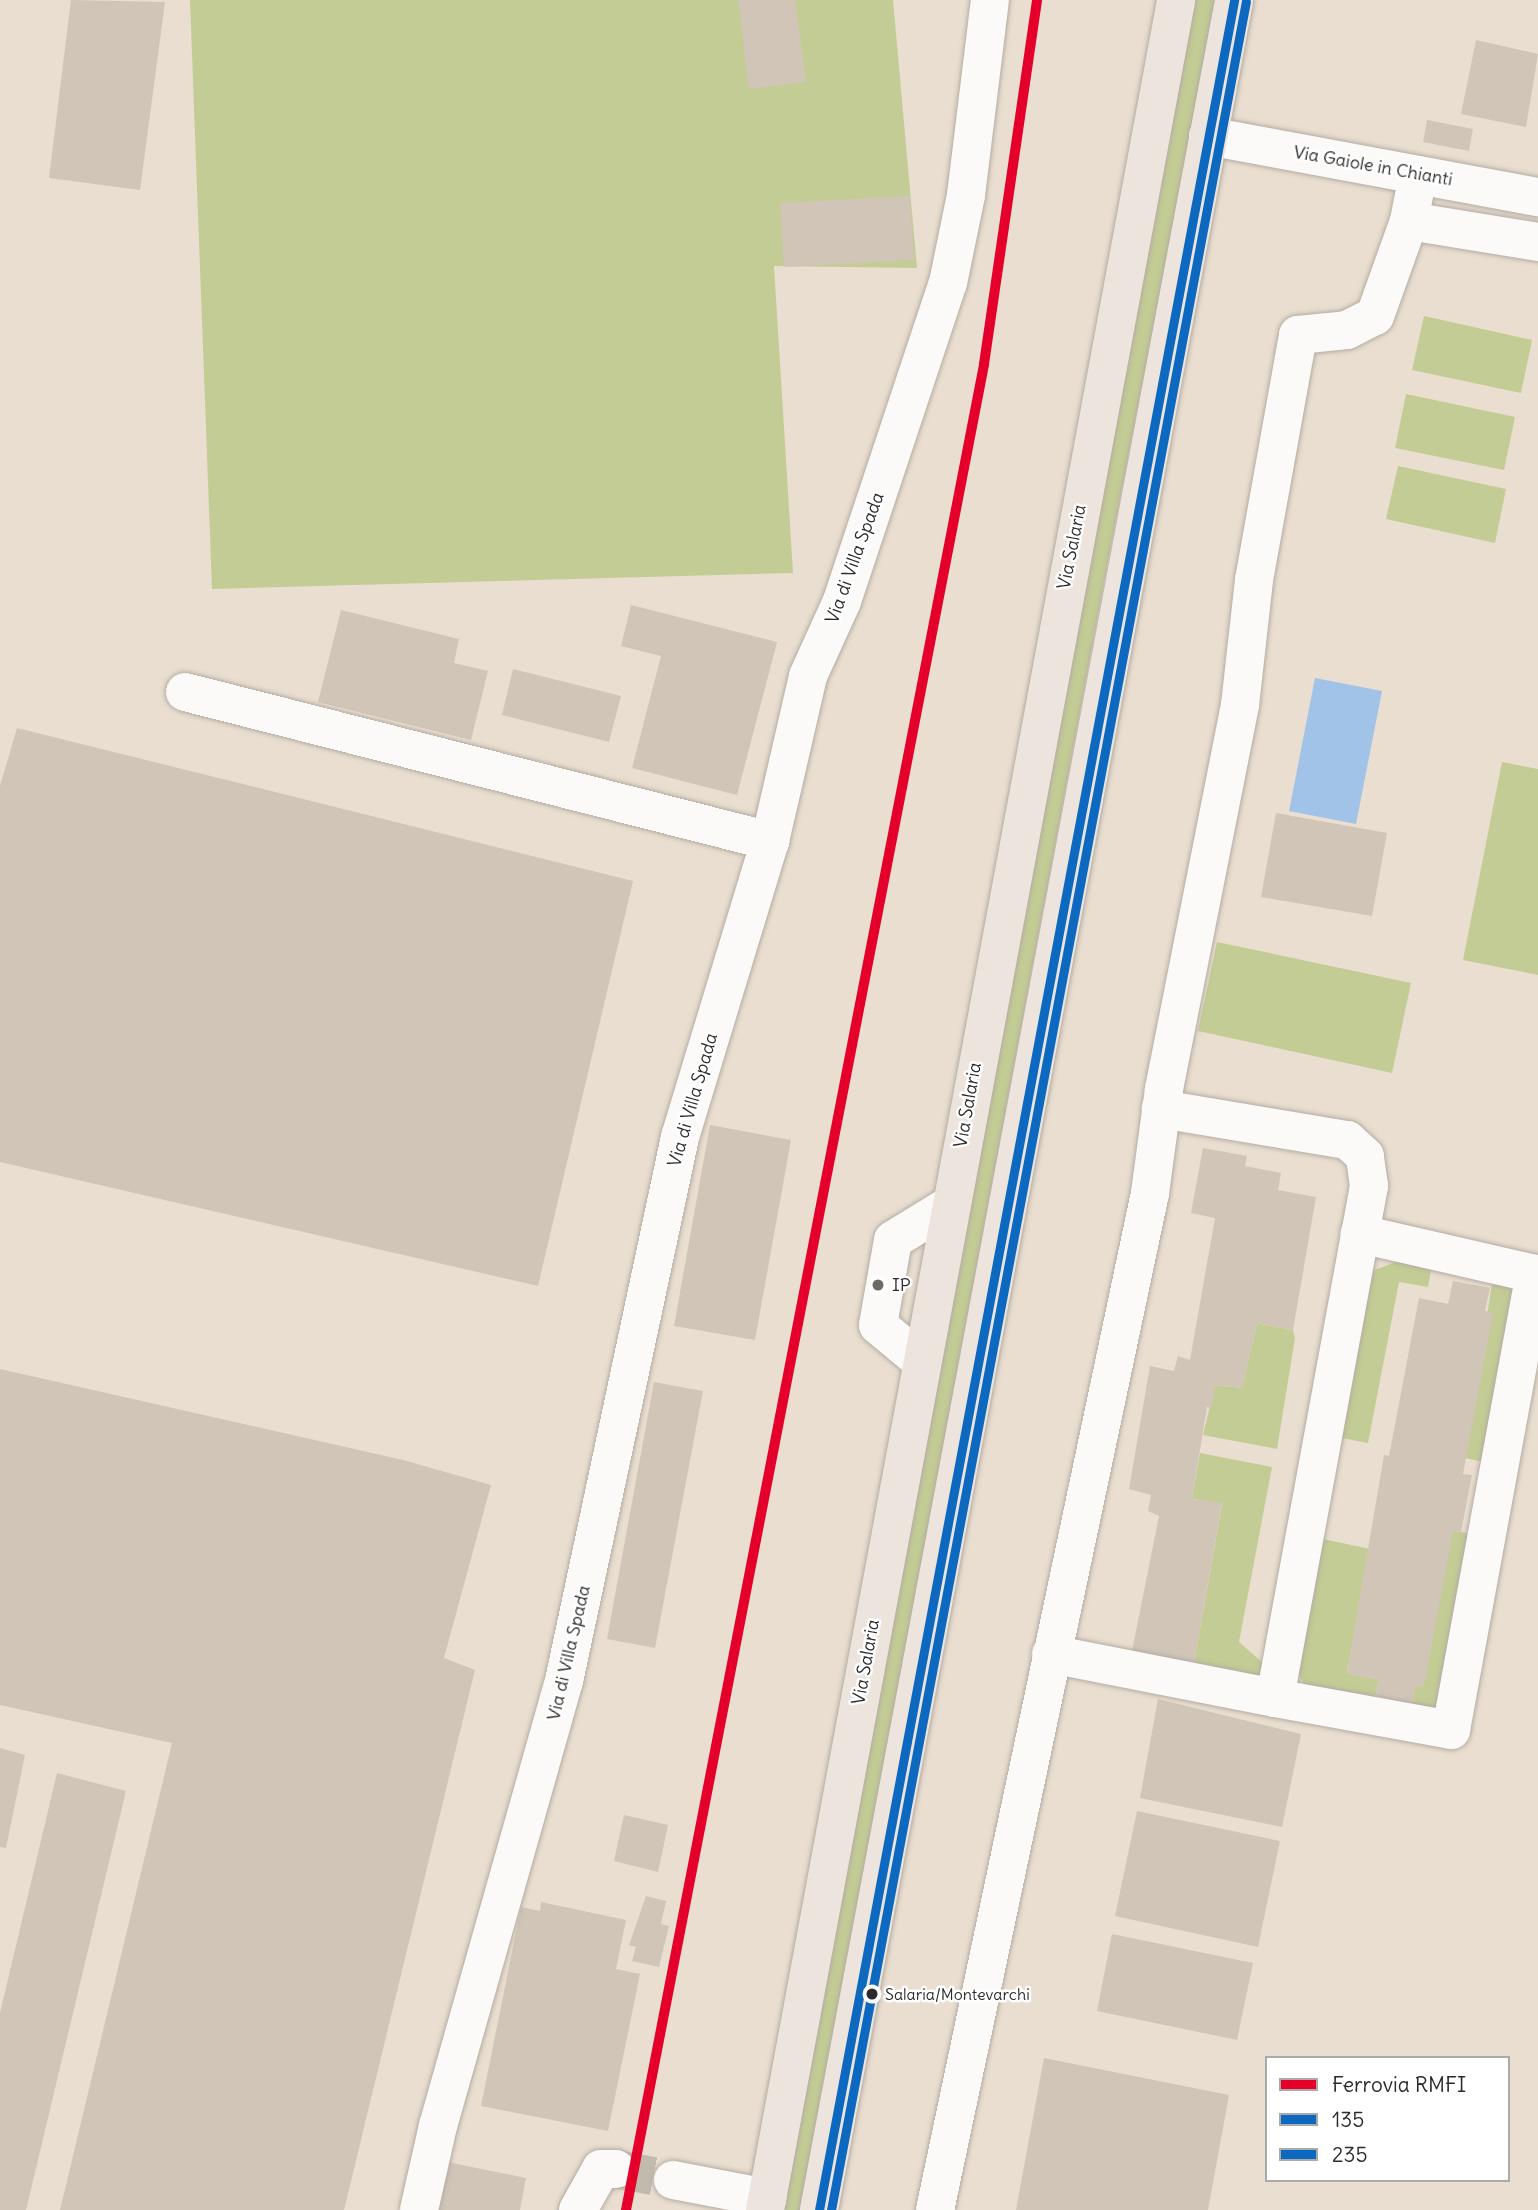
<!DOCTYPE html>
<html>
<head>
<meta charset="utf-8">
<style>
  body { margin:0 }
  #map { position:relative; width:1538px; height:2210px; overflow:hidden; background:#e9decf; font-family:Delius,sans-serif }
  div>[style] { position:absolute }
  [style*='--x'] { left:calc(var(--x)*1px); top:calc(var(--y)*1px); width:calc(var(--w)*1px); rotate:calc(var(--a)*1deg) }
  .green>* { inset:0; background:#c3cc94 }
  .water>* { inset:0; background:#a2c3e8 }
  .building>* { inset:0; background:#d1c5b8 }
  .minor-tunnel>* { height:38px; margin-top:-19px; transform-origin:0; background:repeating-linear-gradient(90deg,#c3baae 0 38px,transparent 0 57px) }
  .roads { filter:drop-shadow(0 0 2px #b4aca4) drop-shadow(0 0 2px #b4aca4) }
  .minor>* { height:38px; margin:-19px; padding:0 19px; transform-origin:19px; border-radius:19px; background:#fcfaf8 }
  .major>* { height:38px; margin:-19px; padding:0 19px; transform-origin:19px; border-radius:19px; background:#ede5dd }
  .bus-1>* { height:9px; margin:-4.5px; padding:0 4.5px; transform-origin:4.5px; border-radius:4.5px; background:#0c69bf }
  .bus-2>* { height:9px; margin:-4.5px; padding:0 4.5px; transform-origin:4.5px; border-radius:4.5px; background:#0c69bf }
  .rail-1>* { height:10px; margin:-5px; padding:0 5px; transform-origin:5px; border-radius:5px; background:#e4002b }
  .dots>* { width:19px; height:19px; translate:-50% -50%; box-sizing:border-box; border:4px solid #fff; border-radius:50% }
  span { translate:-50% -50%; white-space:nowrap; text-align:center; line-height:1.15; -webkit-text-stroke:5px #fff; paint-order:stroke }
  .bus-label { font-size:16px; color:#2b2b2b }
  .left { translate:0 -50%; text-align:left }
  .street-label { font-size:18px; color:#2b2b2b }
  .poi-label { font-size:18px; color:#2b2b2b }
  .legend { position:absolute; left:1265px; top:2056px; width:245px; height:126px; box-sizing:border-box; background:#fff; border:2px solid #aaa; margin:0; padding:9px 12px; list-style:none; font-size:21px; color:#2b2b2b }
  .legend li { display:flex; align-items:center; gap:14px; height:35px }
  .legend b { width:35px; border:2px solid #aaa }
</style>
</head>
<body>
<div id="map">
  <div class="green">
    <div style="clip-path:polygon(190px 0,893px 0,917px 268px,774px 266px,793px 573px,212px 589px)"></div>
    <div style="clip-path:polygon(1195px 0,1217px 0,1109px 555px,801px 2210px,781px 2210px)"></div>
    <div style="clip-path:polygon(1424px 316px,1532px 340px,1521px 393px,1412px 370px)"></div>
    <div style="clip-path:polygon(1406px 394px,1515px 417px,1504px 470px,1395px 448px)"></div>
    <div style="clip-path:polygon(1398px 466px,1506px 489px,1495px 543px,1386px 519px)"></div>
    <div style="clip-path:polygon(1502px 762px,1538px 769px,1538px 975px,1463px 960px)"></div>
    <div style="clip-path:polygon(1217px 942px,1411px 983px,1392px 1073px,1198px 1031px)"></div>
    <div style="clip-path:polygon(1401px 1260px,1500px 1278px,1517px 1291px,1488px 1463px,1465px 1458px,1492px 1283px,1431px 1270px,1428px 1287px,1399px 1282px,1368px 1443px,1342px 1438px,1372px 1271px)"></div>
    <div style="clip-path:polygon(1257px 1323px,1293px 1330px,1295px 1338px,1277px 1449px,1203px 1435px,1215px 1385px,1242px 1388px)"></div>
    <div style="clip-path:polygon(1200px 1453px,1272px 1467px,1239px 1642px,1263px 1663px,1260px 1677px,1193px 1669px,1222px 1504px,1192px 1499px)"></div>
    <div style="clip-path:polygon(1453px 1531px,1475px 1534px,1442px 1699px,1431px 1713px,1309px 1692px,1298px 1674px,1323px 1539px,1370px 1549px,1347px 1673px,1379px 1680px,1375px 1698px,1416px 1686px)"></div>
  </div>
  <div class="water">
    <div style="clip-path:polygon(1315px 678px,1382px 691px,1356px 824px,1289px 811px)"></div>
  </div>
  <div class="building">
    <div style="clip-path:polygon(71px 0,165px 2px,140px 190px,49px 178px)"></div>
    <div style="clip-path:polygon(738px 0,795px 0,806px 82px,749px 89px)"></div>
    <div style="clip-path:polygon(1476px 40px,1538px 54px,1526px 127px,1461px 114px)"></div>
    <div style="clip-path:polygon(1427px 120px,1473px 129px,1469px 151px,1423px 142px)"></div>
    <div style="clip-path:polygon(910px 196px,914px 260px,784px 267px,780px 203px)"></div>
    <div style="clip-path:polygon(631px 605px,777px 642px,737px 795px,632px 768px,661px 656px,621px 646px)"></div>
    <div style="clip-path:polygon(341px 610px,459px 639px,454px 663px,488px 671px,471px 740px,318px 702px)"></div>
    <div style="clip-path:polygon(513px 669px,621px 696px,609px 742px,502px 715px)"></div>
    <div style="clip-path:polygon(17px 728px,633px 881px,538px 1286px,0 1162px,0 786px)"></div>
    <div style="clip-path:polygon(1276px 813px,1387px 833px,1372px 916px,1261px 897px)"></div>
    <div style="clip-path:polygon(710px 1125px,791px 1140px,755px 1340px,674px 1326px)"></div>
    <div style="clip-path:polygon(1203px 1148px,1247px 1156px,1245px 1166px,1281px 1173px,1278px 1190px,1316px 1197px,1293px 1330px,1257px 1323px,1242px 1388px,1215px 1385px,1211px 1408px,1207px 1407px,1192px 1499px,1222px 1503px,1193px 1669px,1130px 1661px,1159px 1516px,1148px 1511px,1151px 1495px,1129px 1489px,1150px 1366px,1174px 1371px,1178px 1356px,1190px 1360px,1215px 1218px,1191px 1213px)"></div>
    <div style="clip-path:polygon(1453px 1281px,1490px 1288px,1485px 1311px,1493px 1313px,1463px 1474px,1472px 1475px,1461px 1532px,1453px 1531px,1424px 1687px,1416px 1686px,1412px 1706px,1375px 1699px,1379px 1680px,1347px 1674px,1384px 1455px,1389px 1456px,1419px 1298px,1448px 1304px)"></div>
    <div style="clip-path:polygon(0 1369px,403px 1460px,491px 1485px,444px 1658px,475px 1670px,344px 2210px,60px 2210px,172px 1743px,0 1705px)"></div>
    <div style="clip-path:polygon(654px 1382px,703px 1391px,655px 1648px,607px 1639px)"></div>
    <div style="clip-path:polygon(1158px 1699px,1301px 1734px,1282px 1827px,1140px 1798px)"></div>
    <div style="clip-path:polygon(0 1748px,25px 1755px,6px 1848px,0 1847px)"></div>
    <div style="clip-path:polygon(57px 1773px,126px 1791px,26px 2210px,0 2210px,0 2013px)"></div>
    <div style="clip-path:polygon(1137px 1811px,1280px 1841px,1258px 1947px,1115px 1916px)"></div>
    <div style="clip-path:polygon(624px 1815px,668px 1825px,658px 1872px,614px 1861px)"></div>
    <div style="clip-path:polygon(646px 1896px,666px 1901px,661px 1924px,669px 1926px,659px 1967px,632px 1961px,636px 1947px,629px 1945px)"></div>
    <div style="clip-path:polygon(541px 1902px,626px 1920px,616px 1969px,640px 1974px,608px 2131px,481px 2106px,521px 1907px,540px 1911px)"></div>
    <div style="clip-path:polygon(1112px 1934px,1253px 1963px,1237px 2040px,1097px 2011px)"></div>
    <div style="clip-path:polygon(1044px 2058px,1229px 2095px,1208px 2210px,1016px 2210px)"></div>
    <div style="clip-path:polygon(447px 2162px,526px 2178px,520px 2210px,437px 2210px)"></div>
  </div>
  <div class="minor-tunnel">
    <div style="--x:616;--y:2169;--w:58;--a:10.9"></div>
  </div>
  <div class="roads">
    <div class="minor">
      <div style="--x:1208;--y:136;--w:336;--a:10.5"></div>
      <div style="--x:1409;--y:221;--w:131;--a:9.2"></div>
      <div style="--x:185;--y:692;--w:604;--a:14.29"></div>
      <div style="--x:921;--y:1361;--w:56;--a:-140.1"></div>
      <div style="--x:878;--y:1325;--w:86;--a:-80"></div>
      <div style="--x:893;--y:1240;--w:67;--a:-31.6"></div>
      <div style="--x:1051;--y:1654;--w:228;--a:11.1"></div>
      <div style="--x:1275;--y:1698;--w:521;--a:-79.6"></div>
      <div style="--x:1369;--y:1186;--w:30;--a:-98"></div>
      <div style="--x:1365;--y:1156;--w:24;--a:-138"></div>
      <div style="--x:1347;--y:1140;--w:189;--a:-170.5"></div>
      <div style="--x:1275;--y:1698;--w:179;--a:10.3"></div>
      <div style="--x:1451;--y:1730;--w:464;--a:-79.6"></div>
      <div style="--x:1535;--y:1274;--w:180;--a:-167.1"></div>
      <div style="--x:673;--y:2180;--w:96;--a:10.8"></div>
      <div style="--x:419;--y:2210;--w:86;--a:-77.3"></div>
      <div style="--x:438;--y:2126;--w:462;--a:-74.2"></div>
      <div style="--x:564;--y:1681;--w:556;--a:-77.96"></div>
      <div style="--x:680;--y:1137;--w:309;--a:-73.1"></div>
      <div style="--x:770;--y:841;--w:169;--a:-77"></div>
      <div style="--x:808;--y:676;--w:82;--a:-65.6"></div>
      <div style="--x:842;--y:601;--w:335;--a:-71.6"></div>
      <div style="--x:948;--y:283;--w:90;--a:-78.4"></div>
      <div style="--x:966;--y:195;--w:196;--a:-83"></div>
      <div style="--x:578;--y:2210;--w:47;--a:-60.7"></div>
      <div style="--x:601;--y:2169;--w:15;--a:0"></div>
      <div style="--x:935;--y:2210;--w:1039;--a:-78.06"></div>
      <div style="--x:1150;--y:1193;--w:105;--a:-82.3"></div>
      <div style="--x:1164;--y:1089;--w:391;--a:-78.8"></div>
      <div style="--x:1240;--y:705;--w:126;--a:-83.6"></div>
      <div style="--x:1254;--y:580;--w:249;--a:-79.8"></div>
      <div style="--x:1298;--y:335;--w:49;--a:-5.8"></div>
      <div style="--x:1347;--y:330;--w:31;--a:-27"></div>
      <div style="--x:1375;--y:316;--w:101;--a:-70.3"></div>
      <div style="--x:1409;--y:221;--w:47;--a:-78.9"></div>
    </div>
    <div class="major">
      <div style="--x:765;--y:2210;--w:2248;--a:-79.46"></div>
      <div style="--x:819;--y:2210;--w:2249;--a:-79.36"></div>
    </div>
  </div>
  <div class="bus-1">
    <div style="--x:819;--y:2210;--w:2249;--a:-79.36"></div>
  </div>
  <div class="bus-2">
    <div style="--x:831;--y:2210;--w:2247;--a:-79.36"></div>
  </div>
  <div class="rail-1">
    <div style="--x:626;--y:2210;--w:1880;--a:-79.02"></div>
    <div style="--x:984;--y:364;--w:368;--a:-81.7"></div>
  </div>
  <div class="dots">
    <div style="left:878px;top:1285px;background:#6e6a64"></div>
    <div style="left:872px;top:1994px;background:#2b2b2b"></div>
  </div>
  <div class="bus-label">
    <span class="left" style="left:885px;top:1994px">Salaria/Montevarchi</span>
  </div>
  <div class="street-label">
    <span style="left:1373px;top:166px;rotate:10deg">Via Gaiole in Chianti</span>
    <span style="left:1072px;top:547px;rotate:-79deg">Via Salaria</span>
    <span style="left:855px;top:558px;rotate:-70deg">Via di Villa Spada</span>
    <span style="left:693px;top:1100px;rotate:-74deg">Via di Villa Spada</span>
    <span style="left:968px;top:1105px;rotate:-80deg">Via Salaria</span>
    <span style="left:569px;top:1653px;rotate:-77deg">Via di Villa Spada</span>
    <span style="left:866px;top:1662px;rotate:-80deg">Via Salaria</span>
  </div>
  <div class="poi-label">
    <span class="left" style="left:892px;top:1285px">IP</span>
  </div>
  <ul class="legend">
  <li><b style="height:9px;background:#e4002b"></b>Ferrovia RMFI</li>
  <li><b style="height:9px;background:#0c69bf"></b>135</li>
  <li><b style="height:9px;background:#0c69bf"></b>235</li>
  </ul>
</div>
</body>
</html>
